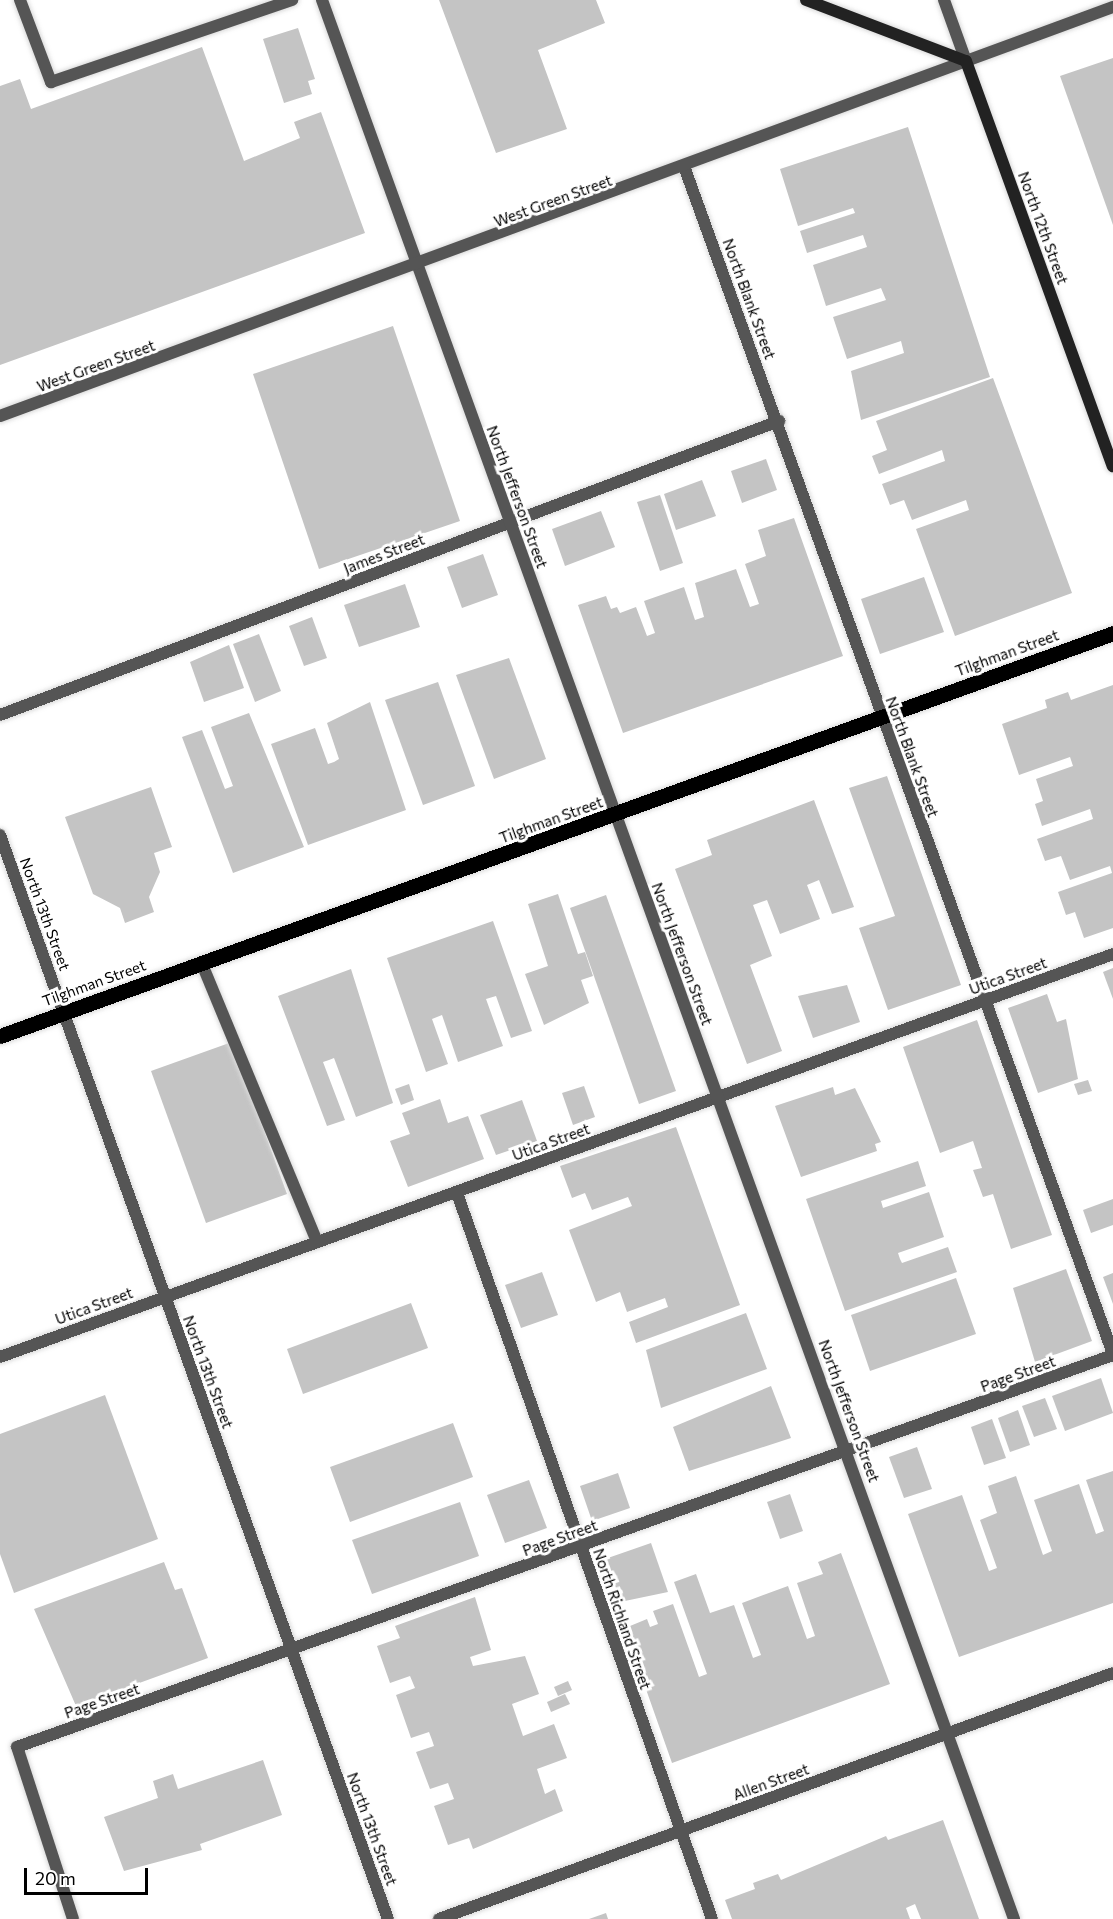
<!DOCTYPE html>
<html>
<head>
<meta charset="utf-8">
<style>
  body { margin:0 }
  #map { position:relative; width:1113px; height:1919px; overflow:hidden; background:#fff; font-family:Commissioner,sans-serif }
  div>[style] { position:absolute }
  [style*='--x'] { left:calc(var(--x)*1px); top:calc(var(--y)*1px); width:calc(var(--w)*1px); rotate:calc(var(--a)*1deg) }
  .building>* { inset:0; background:#c4c4c4 }
  .roads { filter:drop-shadow(0 0 2px #dbdbdb) drop-shadow(0 0 2px #dbdbdb) }
  .service>* { height:12px; margin:-6px; padding:0 6px; transform-origin:6px; border-radius:6px; background:#555 }
  .minor>* { height:12px; margin:-6px; padding:0 6px; transform-origin:6px; border-radius:6px; background:#555 }
  .tertiary>* { height:12px; margin:-6px; padding:0 6px; transform-origin:6px; border-radius:6px; background:#555 }
  .secondary>* { height:12px; margin:-6px; padding:0 6px; transform-origin:6px; border-radius:6px; background:#222 }
  .primary>* { height:15px; margin:-7.5px; padding:0 7.5px; transform-origin:7.5px; border-radius:7.5px; background:#000 }
  span { translate:-50% -50%; white-space:nowrap; text-align:center; line-height:1.15; -webkit-text-stroke:6px #fff; paint-order:stroke }
  .street-label { font-size:15px; color:#000 }
  .scale { position:absolute; left:24px; top:1868px; width:124px; height:27px; box-sizing:border-box; border:3px solid #000; border-top:0; padding-left:8px; font-size:18px; line-height:21px; white-space:nowrap; color:#000; -webkit-text-stroke:4px #fff; paint-order:stroke }
</style>
</head>
<body>
<div id="map">
  <div class="building">
    <div style="clip-path:polygon(439px 0,596px 0,605px 23px,538px 50px,567px 129px,496px 153px)"></div>
    <div style="clip-path:polygon(298px 28px,315px 79px,308px 81px,312px 94px,284px 103px,263px 39px)"></div>
    <div style="clip-path:polygon(202px 47px,244px 161px,300px 138px,294px 122px,321px 112px,365px 233px,0 365px,0 86px,20px 79px,31px 109px)"></div>
    <div style="clip-path:polygon(1113px 58px,1113px 225px,1060px 76px)"></div>
    <div style="clip-path:polygon(908px 127px,990px 377px,861px 420px,851px 371px,904px 353px,901px 341px,847px 359px,833px 317px,886px 300px,881px 288px,826px 306px,813px 265px,867px 247px,863px 235px,807px 253px,800px 231px,855px 213px,853px 208px,798px 226px,780px 169px)"></div>
    <div style="clip-path:polygon(393px 326px,460px 521px,319px 569px,253px 374px)"></div>
    <div style="clip-path:polygon(993px 378px,1072px 593px,955px 636px,916px 529px,969px 510px,966px 500px,912px 520px,904px 500px,890px 505px,882px 484px,945px 461px,942px 450px,879px 474px,872px 456px,887px 450px,876px 421px)"></div>
    <div style="clip-path:polygon(766px 459px,777px 490px,742px 503px,731px 471px)"></div>
    <div style="clip-path:polygon(702px 480px,716px 516px,676px 530px,664px 494px)"></div>
    <div style="clip-path:polygon(660px 495px,683px 563px,660px 571px,637px 502px)"></div>
    <div style="clip-path:polygon(601px 511px,615px 547px,565px 566px,552px 529px)"></div>
    <div style="clip-path:polygon(794px 518px,843px 656px,623px 733px,578px 605px,606px 596px,611px 609px,617px 607px,620px 613px,636px 607px,647px 636px,655px 633px,644px 601px,684px 587px,695px 620px,704px 617px,695px 583px,736px 569px,750px 607px,759px 604px,745px 564px,766px 556px,758px 530px)"></div>
    <div style="clip-path:polygon(483px 554px,498px 595px,462px 608px,447px 567px)"></div>
    <div style="clip-path:polygon(924px 577px,944px 632px,880px 654px,861px 599px)"></div>
    <div style="clip-path:polygon(405px 584px,420px 627px,359px 647px,344px 605px)"></div>
    <div style="clip-path:polygon(312px 617px,327px 658px,304px 666px,289px 626px)"></div>
    <div style="clip-path:polygon(259px 634px,281px 691px,255px 702px,233px 644px)"></div>
    <div style="clip-path:polygon(229px 645px,244px 688px,204px 702px,190px 662px)"></div>
    <div style="clip-path:polygon(509px 658px,546px 759px,494px 779px,456px 675px)"></div>
    <div style="clip-path:polygon(438px 682px,475px 786px,423px 805px,385px 700px)"></div>
    <div style="clip-path:polygon(1113px 685px,1113px 928px,1084px 938px,1075px 912px,1066px 915px,1058px 892px,1112px 873px,1110px 866px,1070px 880px,1061px 856px,1045px 861px,1037px 839px,1093px 819px,1090px 809px,1042px 826px,1035px 804px,1043px 801px,1036px 779px,1073px 766px,1070px 757px,1019px 775px,1002px 724px,1047px 708px,1045px 700px,1068px 692px,1071px 700px)"></div>
    <div style="clip-path:polygon(370px 702px,406px 810px,308px 845px,271px 744px,315px 728px,328px 764px,334px 762px,339px 759px,327px 723px)"></div>
    <div style="clip-path:polygon(249px 713px,304px 847px,233px 873px,182px 737px,202px 730px,225px 789px,233px 786px,211px 727px)"></div>
    <div style="clip-path:polygon(887px 776px,961px 985px,888px 1010px,859px 928px,895px 916px,849px 788px)"></div>
    <div style="clip-path:polygon(151px 787px,172px 847px,154px 853px,160px 872px,149px 897px,154px 912px,125px 923px,120px 908px,93px 894px,65px 817px)"></div>
    <div style="clip-path:polygon(814px 800px,854px 907px,832px 914px,819px 880px,807px 885px,820px 919px,780px 934px,767px 900px,753px 905px,772px 956px,750px 965px,782px 1051px,747px 1064px,675px 869px,712px 855px,707px 840px)"></div>
    <div style="clip-path:polygon(558px 894px,578px 954px,585px 952px,593px 976px,581px 980px,589px 1003px,544px 1025px,525px 974px,548px 966px,528px 904px)"></div>
    <div style="clip-path:polygon(606px 895px,676px 1091px,639px 1104px,570px 908px)"></div>
    <div style="clip-path:polygon(493px 921px,532px 1031px,511px 1038px,496px 996px,486px 999px,503px 1046px,458px 1062px,442px 1015px,432px 1019px,448px 1064px,426px 1072px,387px 958px)"></div>
    <div style="clip-path:polygon(1113px 968px,1113px 999px,1103px 972px)"></div>
    <div style="clip-path:polygon(351px 969px,393px 1103px,356px 1117px,334px 1058px,329px 1060px,323px 1062px,345px 1120px,327px 1126px,278px 996px)"></div>
    <div style="clip-path:polygon(847px 985px,860px 1022px,813px 1038px,798px 996px)"></div>
    <div style="clip-path:polygon(1047px 994px,1057px 1022px,1066px 1019px,1078px 1079px,1038px 1093px,1008px 1008px)"></div>
    <div style="clip-path:polygon(977px 1020px,1052px 1235px,1011px 1249px,993px 1194px,983px 1197px,973px 1170px,982px 1168px,973px 1141px,940px 1153px,903px 1047px)"></div>
    <div style="clip-path:polygon(232px 1042px,287px 1194px,206px 1223px,151px 1071px)"></div>
    <div style="clip-path:polygon(1088px 1080px,1092px 1091px,1078px 1095px,1074px 1084px)"></div>
    <div style="clip-path:polygon(409px 1084px,414px 1100px,401px 1105px,395px 1089px)"></div>
    <div style="clip-path:polygon(584px 1086px,595px 1117px,573px 1125px,562px 1093px)"></div>
    <div style="clip-path:polygon(833px 1087px,835px 1095px,855px 1088px,881px 1142px,875px 1144px,877px 1151px,801px 1177px,775px 1106px)"></div>
    <div style="clip-path:polygon(440px 1099px,448px 1123px,468px 1116px,484px 1159px,408px 1187px,390px 1141px,410px 1134px,402px 1113px)"></div>
    <div style="clip-path:polygon(522px 1100px,537px 1141px,496px 1155px,480px 1115px)"></div>
    <div style="clip-path:polygon(676px 1127px,740px 1305px,636px 1343px,629px 1322px,668px 1307px,665px 1298px,627px 1312px,620px 1292px,596px 1302px,569px 1230px,632px 1206px,628px 1197px,592px 1210px,585px 1193px,572px 1198px,560px 1166px)"></div>
    <div style="clip-path:polygon(918px 1161px,926px 1186px,881px 1201px,883px 1208px,929px 1192px,944px 1237px,898px 1253px,900px 1259px,902px 1263px,948px 1247px,957px 1272px,845px 1311px,806px 1199px)"></div>
    <div style="clip-path:polygon(1113px 1199px,1113px 1225px,1091px 1233px,1083px 1210px)"></div>
    <div style="clip-path:polygon(1066px 1269px,1092px 1341px,1035px 1362px,1013px 1288px)"></div>
    <div style="clip-path:polygon(542px 1272px,558px 1315px,521px 1328px,505px 1285px)"></div>
    <div style="clip-path:polygon(1113px 1273px,1113px 1304px,1103px 1277px)"></div>
    <div style="clip-path:polygon(956px 1278px,976px 1334px,870px 1371px,851px 1315px)"></div>
    <div style="clip-path:polygon(411px 1303px,428px 1348px,303px 1394px,287px 1349px)"></div>
    <div style="clip-path:polygon(746px 1313px,767px 1369px,661px 1408px,646px 1350px)"></div>
    <div style="clip-path:polygon(1101px 1378px,1113px 1413px,1065px 1431px,1052px 1396px)"></div>
    <div style="clip-path:polygon(771px 1386px,791px 1438px,689px 1471px,673px 1427px)"></div>
    <div style="clip-path:polygon(105px 1395px,158px 1539px,14px 1593px,0 1554px,0 1434px)"></div>
    <div style="clip-path:polygon(1045px 1398px,1057px 1429px,1034px 1437px,1022px 1406px)"></div>
    <div style="clip-path:polygon(1018px 1410px,1030px 1445px,1010px 1452px,998px 1418px)"></div>
    <div style="clip-path:polygon(992px 1419px,1006px 1458px,984px 1465px,971px 1427px)"></div>
    <div style="clip-path:polygon(453px 1423px,473px 1477px,350px 1522px,330px 1467px)"></div>
    <div style="clip-path:polygon(917px 1447px,932px 1489px,904px 1498px,889px 1457px)"></div>
    <div style="clip-path:polygon(1113px 1471px,1113px 1603px,959px 1657px,908px 1514px,962px 1495px,989px 1571px,997px 1568px,980px 1520px,997px 1513px,988px 1486px,1016px 1476px,1043px 1555px,1052px 1551px,1034px 1500px,1079px 1484px,1096px 1534px,1104px 1531px,1086px 1480px)"></div>
    <div style="clip-path:polygon(618px 1473px,630px 1508px,592px 1521px,580px 1486px)"></div>
    <div style="clip-path:polygon(529px 1480px,547px 1528px,505px 1543px,487px 1495px)"></div>
    <div style="clip-path:polygon(790px 1494px,803px 1531px,780px 1539px,767px 1502px)"></div>
    <div style="clip-path:polygon(460px 1502px,479px 1556px,372px 1594px,352px 1540px)"></div>
    <div style="clip-path:polygon(651px 1543px,668px 1592px,620px 1602px,605px 1559px)"></div>
    <div style="clip-path:polygon(841px 1553px,890px 1684px,672px 1763px,635px 1658px,639px 1657px,630px 1626px,647px 1619px,650px 1627px,658px 1624px,653px 1611px,673px 1604px,699px 1677px,707px 1674px,674px 1582px,696px 1574px,710px 1613px,734px 1605px,753px 1658px,761px 1655px,742px 1603px,788px 1586px,807px 1639px,815px 1636px,797px 1583px,823px 1574px,818px 1562px)"></div>
    <div style="clip-path:polygon(164px 1562px,175px 1590px,182px 1588px,208px 1658px,76px 1706px,34px 1609px)"></div>
    <div style="clip-path:polygon(475px 1597px,491px 1650px,470px 1657px,473px 1666px,525px 1656px,539px 1694px,512px 1704px,523px 1736px,554px 1724px,567px 1758px,537px 1769px,545px 1794px,555px 1789px,563px 1811px,473px 1849px,469px 1838px,448px 1845px,434px 1806px,454px 1799px,448px 1783px,430px 1789px,416px 1752px,434px 1746px,432px 1740px,429px 1732px,411px 1738px,396px 1695px,415px 1688px,410px 1676px,390px 1683px,377px 1646px,400px 1638px,395px 1626px)"></div>
    <div style="clip-path:polygon(568px 1681px,572px 1690px,558px 1696px,554px 1687px)"></div>
    <div style="clip-path:polygon(565px 1694px,570px 1704px,551px 1712px,547px 1702px)"></div>
    <div style="clip-path:polygon(263px 1760px,282px 1815px,200px 1844px,202px 1850px,124px 1871px,104px 1817px,158px 1798px,153px 1781px,173px 1774px,178px 1789px)"></div>
    <div style="clip-path:polygon(943px 1820px,979px 1919px,921px 1919px,915px 1904px,906px 1908px,910px 1919px,732px 1919px,725px 1900px,755px 1889px,753px 1883px,778px 1874px,781px 1880px,886px 1836px,888px 1840px)"></div>
    <div style="clip-path:polygon(606px 1913px,608px 1919px,589px 1919px)"></div>
  </div>
  <div class="roads">
    <div class="service">
      <div style="--x:20;--y:0;--w:88;--a:69.3"></div>
      <div style="--x:51;--y:82;--w:255;--a:-18.8"></div>
      <div style="--x:685;--y:169;--w:1260;--a:70.14"></div>
      <div style="--x:0;--y:715;--w:833;--a:-20.68"></div>
      <div style="--x:202;--y:964;--w:301;--a:67.5"></div>
      <div style="--x:457;--y:1193;--w:769;--a:70.65"></div>
      <div style="--x:0;--y:1357;--w:1184;--a:-19.9"></div>
      <div style="--x:73;--y:1919;--w:181;--a:-108"></div>
      <div style="--x:17;--y:1747;--w:1164;--a:-19.68"></div>
    </div>
    <div class="minor">
      <div style="--x:322;--y:0;--w:2040;--a:70.17"></div>
      <div style="--x:944;--y:0;--w:65;--a:70.2"></div>
      <div style="--x:0;--y:416;--w:1186;--a:-20.18"></div>
      <div style="--x:0;--y:835;--w:1151;--a:70.31"></div>
    </div>
    <div class="tertiary">
      <div style="--x:439;--y:1919;--w:717;--a:-20.05"></div>
    </div>
    <div class="secondary">
      <div style="--x:806;--y:0;--w:171;--a:20.9"></div>
      <div style="--x:966;--y:61;--w:431;--a:70.1"></div>
    </div>
    <div class="primary">
      <div style="--x:0;--y:1036;--w:1184;--a:-19.9"></div>
    </div>
  </div>
  <div class="street-label">
    <span style="left:553px;top:201px;rotate:-20deg">West Green Street</span>
    <span style="left:1043px;top:228px;rotate:70deg">North 12th Street</span>
    <span style="left:749px;top:299px;rotate:70deg">North Blank Street</span>
    <span style="left:96px;top:366px;rotate:-20deg">West Green Street</span>
    <span style="left:517px;top:497px;rotate:70deg">North Jefferson Street</span>
    <span style="left:384px;top:554px;rotate:-21deg">James Street</span>
    <span style="left:1007px;top:653px;rotate:-20deg">Tilghman Street</span>
    <span style="left:912px;top:757px;rotate:70deg">North Blank Street</span>
    <span style="left:551px;top:820px;rotate:-20deg">Tilghman Street</span>
    <span style="left:45px;top:914px;rotate:70deg">North 13th Street</span>
    <span style="left:682px;top:954px;rotate:70deg">North Jefferson Street</span>
    <span style="left:1008px;top:976px;rotate:-20deg">Utica Street</span>
    <span style="left:94px;top:983px;rotate:-20deg">Tilghman Street</span>
    <span style="left:551px;top:1142px;rotate:-20deg">Utica Street</span>
    <span style="left:94px;top:1306px;rotate:-20deg">Utica Street</span>
    <span style="left:208px;top:1372px;rotate:70deg">North 13th Street</span>
    <span style="left:1018px;top:1374px;rotate:-20deg">Page Street</span>
    <span style="left:849px;top:1411px;rotate:70deg">North Jefferson Street</span>
    <span style="left:560px;top:1538px;rotate:-20deg">Page Street</span>
    <span style="left:622px;top:1619px;rotate:71deg">North Richland Street</span>
    <span style="left:102px;top:1701px;rotate:-19deg">Page Street</span>
    <span style="left:771px;top:1782px;rotate:-20deg">Allen Street</span>
    <span style="left:372px;top:1829px;rotate:70deg">North 13th Street</span>
  </div>
  <div class="scale">20 m</div>
</div>
</body>
</html>
